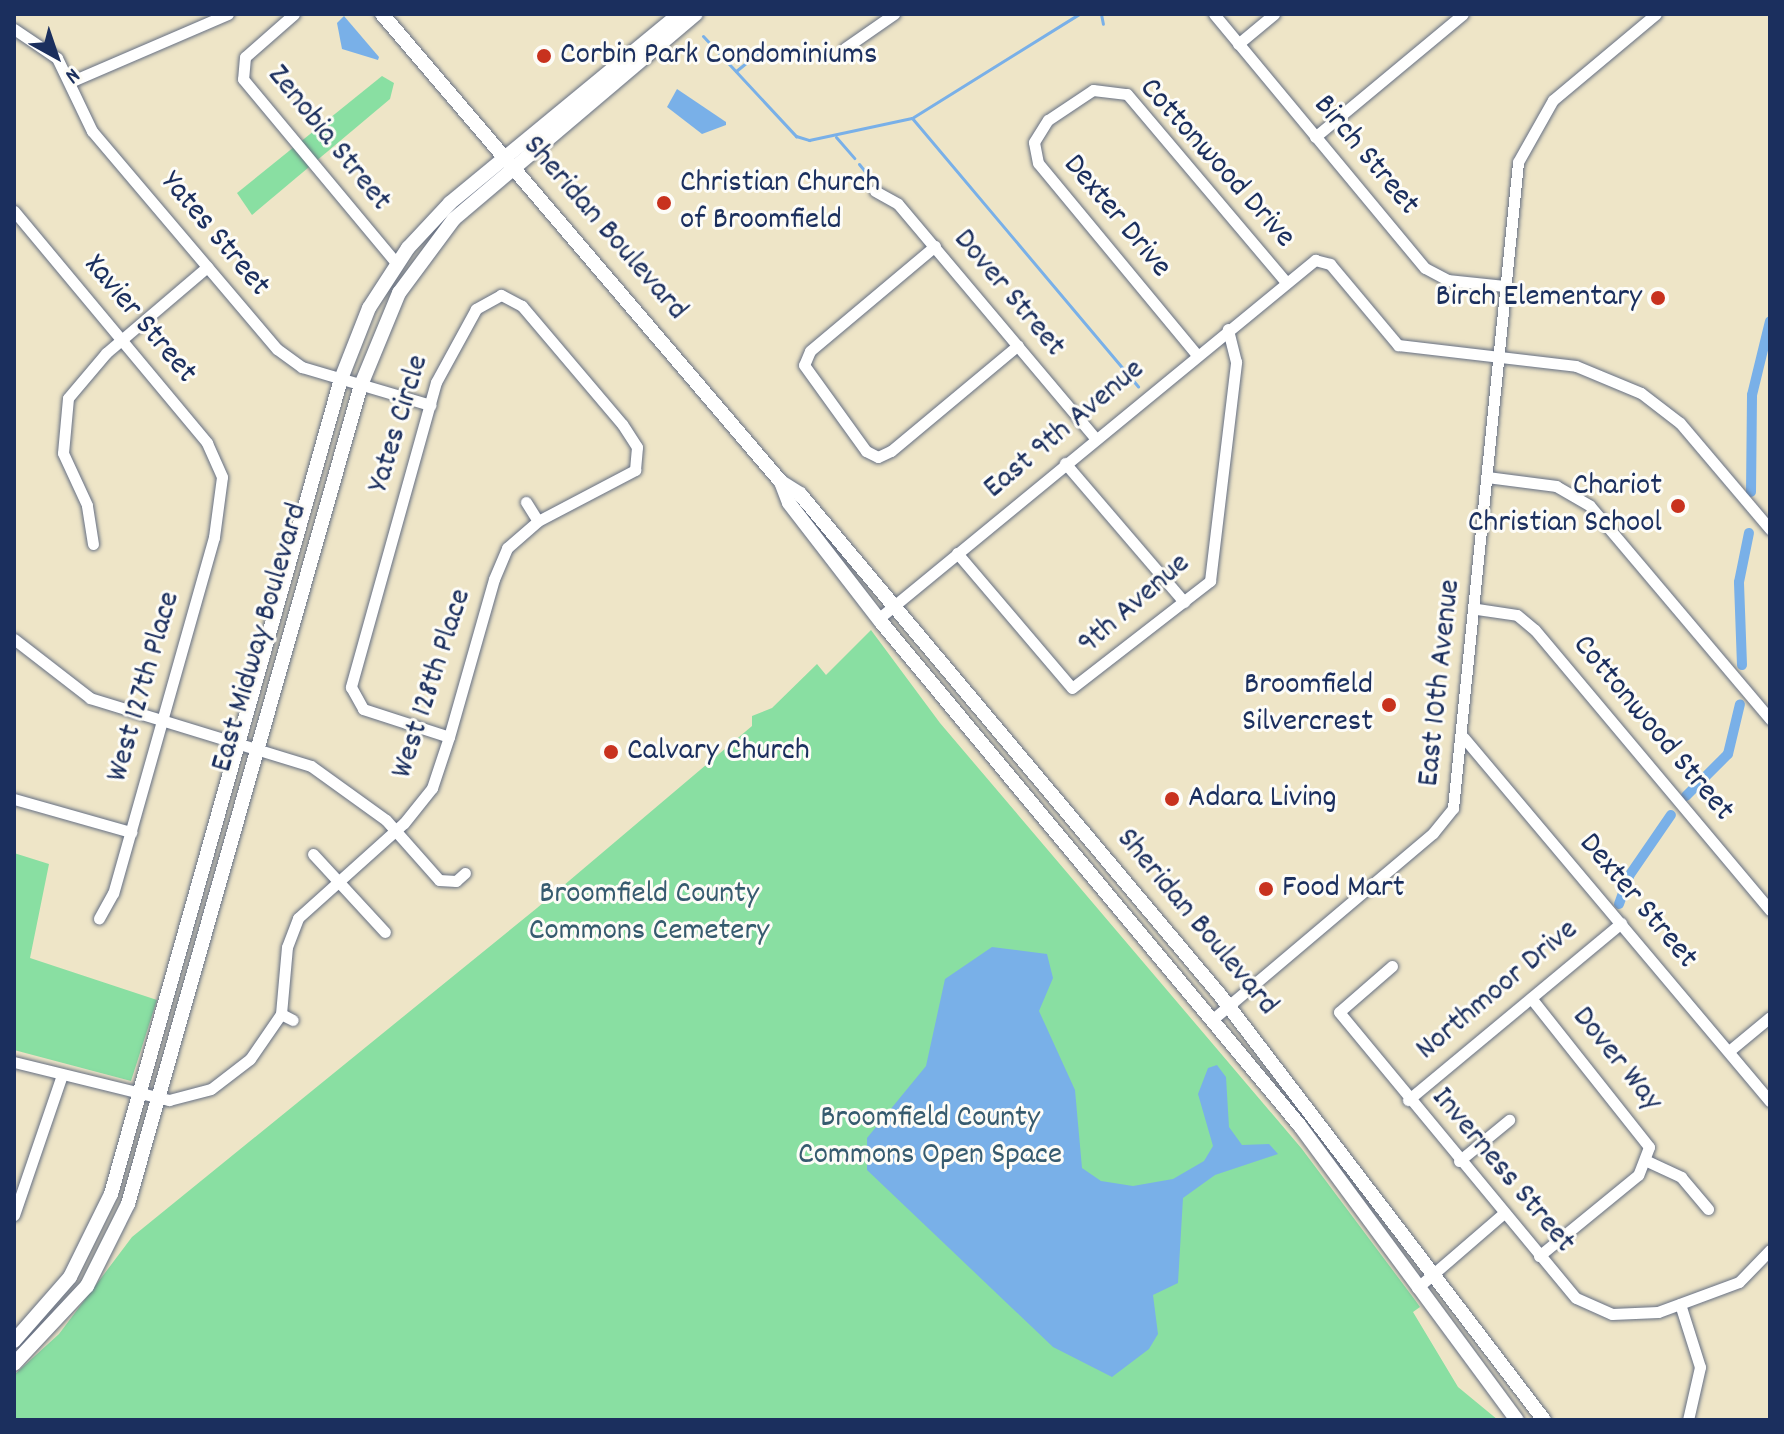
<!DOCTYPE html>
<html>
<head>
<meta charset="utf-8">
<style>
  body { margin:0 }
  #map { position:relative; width:1784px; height:1434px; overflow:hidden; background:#eee5c7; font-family:Dekko,sans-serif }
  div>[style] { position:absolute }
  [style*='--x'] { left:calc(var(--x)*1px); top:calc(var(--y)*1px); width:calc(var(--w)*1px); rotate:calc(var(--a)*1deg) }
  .green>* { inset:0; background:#89dfa2 }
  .water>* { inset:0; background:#79b0e8 }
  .stream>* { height:3px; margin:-1.5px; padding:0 1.5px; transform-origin:1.5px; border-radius:1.5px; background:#79b0e8 }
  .canal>* { height:10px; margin:-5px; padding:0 5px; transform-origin:5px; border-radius:5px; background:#79b0e8 }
  .roads { filter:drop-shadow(0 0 2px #656f83) drop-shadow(0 0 2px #656f83) }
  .minor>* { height:11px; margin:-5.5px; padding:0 5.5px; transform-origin:5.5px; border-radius:5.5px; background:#fff }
  .major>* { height:14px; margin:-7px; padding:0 7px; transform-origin:7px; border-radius:7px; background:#fff }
  .dots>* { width:22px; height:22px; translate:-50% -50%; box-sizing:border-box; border:4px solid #fdfcf7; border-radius:50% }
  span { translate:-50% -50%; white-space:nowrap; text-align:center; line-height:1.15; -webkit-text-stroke:6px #fdfcf7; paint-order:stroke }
  .poi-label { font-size:32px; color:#1b2f5e }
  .left { translate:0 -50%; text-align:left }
  .right { translate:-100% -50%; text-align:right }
  .street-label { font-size:32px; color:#1b2f5e }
  .park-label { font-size:32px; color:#365b6f }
  .frame { position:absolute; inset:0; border:16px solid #1b2f5e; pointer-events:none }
  .north { position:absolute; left:16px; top:16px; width:80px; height:80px; -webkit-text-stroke:6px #fdfcf7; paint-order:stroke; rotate:140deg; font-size:22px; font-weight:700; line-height:32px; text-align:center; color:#1b2f5e }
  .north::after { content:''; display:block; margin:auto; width:28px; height:36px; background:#1b2f5e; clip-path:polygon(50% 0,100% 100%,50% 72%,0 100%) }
</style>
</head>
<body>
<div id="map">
  <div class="green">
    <div style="clip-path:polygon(382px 76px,394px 83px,390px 99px,252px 215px,237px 193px)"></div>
    <div style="clip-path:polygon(871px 630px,940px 723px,1302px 1149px,1415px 1300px,1420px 1307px,1413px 1312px,1458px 1387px,1498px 1420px,14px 1420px,14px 1375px,59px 1334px,132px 1237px,537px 908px,752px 726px,752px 716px,772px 708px,817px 664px,826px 675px)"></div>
    <div style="clip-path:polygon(14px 853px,49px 864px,30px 958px,157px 1000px,131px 1081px,14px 1050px)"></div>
  </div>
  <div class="water">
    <div style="clip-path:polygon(344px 16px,379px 57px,378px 60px,342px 49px,337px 23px)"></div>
    <div style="clip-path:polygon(677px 89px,726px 122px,726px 125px,702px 134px,667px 107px)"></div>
    <div style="clip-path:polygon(992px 947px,1047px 954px,1053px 978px,1039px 1011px,1075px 1090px,1082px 1168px,1101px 1181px,1133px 1186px,1173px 1179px,1204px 1161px,1213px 1146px,1198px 1094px,1208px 1068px,1217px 1065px,1226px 1077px,1229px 1127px,1242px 1145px,1269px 1144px,1278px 1154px,1215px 1175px,1183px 1198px,1178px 1283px,1153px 1295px,1158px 1334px,1149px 1349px,1112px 1377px,1053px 1347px,867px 1170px,867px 1138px,926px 1066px,945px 979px)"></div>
  </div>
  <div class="stream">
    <div style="--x:1101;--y:14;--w:10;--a:79"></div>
    <div style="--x:703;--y:36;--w:137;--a:47.1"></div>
    <div style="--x:796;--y:136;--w:14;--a:17"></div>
    <div style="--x:809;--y:140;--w:105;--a:-12.1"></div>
    <div style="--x:912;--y:118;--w:197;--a:-31.9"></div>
    <div style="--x:736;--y:71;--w:28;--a:-39"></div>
    <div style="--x:912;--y:118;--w:351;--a:49.9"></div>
    <div style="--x:836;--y:137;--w:28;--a:49"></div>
    <div style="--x:859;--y:164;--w:14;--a:51"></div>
  </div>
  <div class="canal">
    <div style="--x:1751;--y:492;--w:97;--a:-89.4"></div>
    <div style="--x:1752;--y:395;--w:76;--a:-76.3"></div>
    <div style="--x:1742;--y:665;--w:83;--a:-92.1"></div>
    <div style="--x:1739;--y:582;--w:50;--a:-78.5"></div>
    <div style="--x:1686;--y:796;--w:59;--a:-45"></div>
    <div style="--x:1728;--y:754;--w:51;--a:-76.5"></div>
    <div style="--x:1619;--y:904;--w:30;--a:-70"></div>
    <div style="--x:1629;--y:876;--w:74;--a:-55.5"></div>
  </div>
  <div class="roads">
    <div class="minor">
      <div style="--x:294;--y:14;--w:65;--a:138.7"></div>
      <div style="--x:245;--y:57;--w:22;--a:95"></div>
      <div style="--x:243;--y:79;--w:241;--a:50.2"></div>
      <div style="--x:1214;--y:14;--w:330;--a:50.3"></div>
      <div style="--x:1425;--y:268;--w:26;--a:28"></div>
      <div style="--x:1448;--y:280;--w:56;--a:6.1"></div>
      <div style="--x:14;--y:29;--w:52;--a:34"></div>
      <div style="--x:57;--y:58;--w:81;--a:64.4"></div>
      <div style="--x:92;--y:131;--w:286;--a:49.7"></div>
      <div style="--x:277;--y:349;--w:31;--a:36"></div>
      <div style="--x:302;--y:367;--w:134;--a:16.5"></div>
      <div style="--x:1238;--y:44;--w:47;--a:-39.8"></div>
      <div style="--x:845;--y:48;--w:60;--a:-34.8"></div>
      <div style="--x:70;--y:82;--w:172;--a:-23.3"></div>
      <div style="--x:1315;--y:137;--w:192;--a:-39.7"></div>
      <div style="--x:875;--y:191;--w:26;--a:29"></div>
      <div style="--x:898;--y:204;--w:306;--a:49.9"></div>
      <div style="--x:14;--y:211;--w:302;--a:50.2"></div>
      <div style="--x:207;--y:443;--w:37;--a:66"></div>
      <div style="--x:222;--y:477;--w:61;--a:97.6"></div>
      <div style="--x:214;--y:537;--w:370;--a:105.8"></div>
      <div style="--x:113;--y:893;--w:29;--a:119"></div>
      <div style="--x:935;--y:246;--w:163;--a:140"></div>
      <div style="--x:810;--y:351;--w:15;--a:113"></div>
      <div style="--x:804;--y:365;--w:106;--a:54.2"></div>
      <div style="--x:866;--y:451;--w:13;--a:27"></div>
      <div style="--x:878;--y:457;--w:14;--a:-25"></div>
      <div style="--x:891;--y:451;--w:165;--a:-39.8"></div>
      <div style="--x:1197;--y:355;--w:249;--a:-129.6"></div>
      <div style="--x:1038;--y:163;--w:21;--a:-101"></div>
      <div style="--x:1034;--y:142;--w:26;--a:-58"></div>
      <div style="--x:1048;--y:120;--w:54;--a:-33.7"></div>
      <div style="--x:1093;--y:90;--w:34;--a:7"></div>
      <div style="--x:1127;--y:94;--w:246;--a:49.8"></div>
      <div style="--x:1065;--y:463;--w:183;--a:49.4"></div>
      <div style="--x:1487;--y:477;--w:70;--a:7.4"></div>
      <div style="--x:1556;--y:486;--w:39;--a:30"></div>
      <div style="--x:1590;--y:506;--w:279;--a:49.8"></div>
      <div style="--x:526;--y:502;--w:22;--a:58"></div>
      <div style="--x:93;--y:544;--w:39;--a:-99"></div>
      <div style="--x:87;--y:505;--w:57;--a:-114.8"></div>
      <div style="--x:63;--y:453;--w:55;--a:-84.8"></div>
      <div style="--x:68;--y:398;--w:59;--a:-49.8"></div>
      <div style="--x:106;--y:353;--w:133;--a:-40.4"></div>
      <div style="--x:957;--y:553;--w:177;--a:49.6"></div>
      <div style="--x:1072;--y:688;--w:175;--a:-37.8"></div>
      <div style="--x:1210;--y:581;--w:221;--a:-83.2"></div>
      <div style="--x:1236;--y:362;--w:34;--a:-104"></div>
      <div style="--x:1477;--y:609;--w:40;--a:8.5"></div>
      <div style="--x:1517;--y:615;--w:23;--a:40"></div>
      <div style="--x:1535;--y:630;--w:366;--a:50"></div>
      <div style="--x:878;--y:619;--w:566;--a:-39.4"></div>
      <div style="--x:1315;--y:260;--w:16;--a:15"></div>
      <div style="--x:1330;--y:264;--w:106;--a:50"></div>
      <div style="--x:1398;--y:345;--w:179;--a:6.7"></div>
      <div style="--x:1576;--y:366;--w:70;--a:22.6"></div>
      <div style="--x:1641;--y:393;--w:49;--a:37.6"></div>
      <div style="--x:1680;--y:423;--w:139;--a:49.7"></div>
      <div style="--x:14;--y:639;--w:96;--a:37.8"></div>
      <div style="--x:90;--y:698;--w:231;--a:17.1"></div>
      <div style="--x:311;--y:766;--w:92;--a:35.8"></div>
      <div style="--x:386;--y:820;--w:80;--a:48.5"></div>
      <div style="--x:439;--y:880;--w:17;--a:3"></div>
      <div style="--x:456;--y:881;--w:12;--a:-42"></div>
      <div style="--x:1464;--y:738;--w:475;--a:49.9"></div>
      <div style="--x:14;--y:799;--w:122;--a:15.8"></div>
      <div style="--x:313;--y:854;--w:106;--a:47.3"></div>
      <div style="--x:1392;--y:966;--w:70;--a:139"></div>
      <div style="--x:1339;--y:1012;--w:371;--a:50.4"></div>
      <div style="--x:1576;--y:1298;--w:39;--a:24"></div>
      <div style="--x:1612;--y:1314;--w:46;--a:-2.5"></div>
      <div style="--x:1658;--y:1312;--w:86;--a:-20.3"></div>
      <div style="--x:1739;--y:1282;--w:45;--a:-45.9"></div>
      <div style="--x:1531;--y:998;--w:190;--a:51.6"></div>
      <div style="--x:1649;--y:1147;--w:30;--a:111"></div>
      <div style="--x:1638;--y:1175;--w:128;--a:140.7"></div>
      <div style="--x:281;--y:1014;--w:13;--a:27"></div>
      <div style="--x:1213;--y:1019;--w:288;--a:-40.2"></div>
      <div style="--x:1433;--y:833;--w:32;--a:-51"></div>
      <div style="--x:1453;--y:808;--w:649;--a:-84.25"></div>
      <div style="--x:1518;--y:162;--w:71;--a:-60.6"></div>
      <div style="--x:1553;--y:100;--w:134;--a:-39.9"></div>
      <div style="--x:1729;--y:1051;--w:53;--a:-39.7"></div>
      <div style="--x:14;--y:1062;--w:160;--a:13.8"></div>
      <div style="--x:169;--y:1100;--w:43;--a:-14.7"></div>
      <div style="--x:211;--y:1089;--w:49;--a:-37.6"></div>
      <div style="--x:250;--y:1059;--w:55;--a:-55.4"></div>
      <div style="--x:281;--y:1014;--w:67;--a:-84.9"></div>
      <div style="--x:287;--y:947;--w:31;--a:-69"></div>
      <div style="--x:298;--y:918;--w:142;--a:-41.9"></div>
      <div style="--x:404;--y:823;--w:45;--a:-51.3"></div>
      <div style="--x:432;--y:788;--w:54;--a:-71.6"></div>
      <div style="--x:449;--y:737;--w:164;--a:-74.1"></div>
      <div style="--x:494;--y:579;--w:34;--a:-67"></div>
      <div style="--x:507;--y:548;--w:41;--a:-41.1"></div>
      <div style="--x:538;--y:521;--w:110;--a:-27.7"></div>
      <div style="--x:635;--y:470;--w:23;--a:-85"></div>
      <div style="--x:637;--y:447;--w:27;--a:-123"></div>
      <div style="--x:622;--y:424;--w:155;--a:-130.3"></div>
      <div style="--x:522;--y:306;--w:24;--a:-152"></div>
      <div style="--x:501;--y:295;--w:29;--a:151"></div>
      <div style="--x:476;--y:309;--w:83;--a:118.7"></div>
      <div style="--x:436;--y:382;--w:317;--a:105.6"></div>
      <div style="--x:351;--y:687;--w:25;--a:61"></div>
      <div style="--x:363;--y:709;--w:90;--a:18"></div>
      <div style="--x:1408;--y:1100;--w:277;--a:-39.7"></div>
      <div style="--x:1459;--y:1161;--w:65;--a:-39.4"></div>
      <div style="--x:1647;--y:1161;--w:38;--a:25"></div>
      <div style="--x:1681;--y:1177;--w:42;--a:49.8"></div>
      <div style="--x:14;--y:1215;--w:148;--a:-71.1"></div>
      <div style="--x:1417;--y:1288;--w:115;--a:-40.8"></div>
      <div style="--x:1680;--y:1304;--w:66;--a:72.4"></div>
      <div style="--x:1700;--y:1367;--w:54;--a:102.8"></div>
    </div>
    <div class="major">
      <div style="--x:382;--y:14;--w:615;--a:49.55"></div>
      <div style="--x:781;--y:482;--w:22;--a:32"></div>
      <div style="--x:800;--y:494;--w:654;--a:50.03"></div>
      <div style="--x:1220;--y:995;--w:534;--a:52.68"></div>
      <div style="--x:781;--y:482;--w:22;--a:69"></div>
      <div style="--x:789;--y:503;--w:150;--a:52.3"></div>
      <div style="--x:881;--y:622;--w:655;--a:50.26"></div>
      <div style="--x:1300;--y:1126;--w:365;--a:53.6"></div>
      <div style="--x:14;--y:1341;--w:85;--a:-48.8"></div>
      <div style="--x:70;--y:1277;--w:93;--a:-63.7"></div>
      <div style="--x:111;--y:1194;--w:847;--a:-74.24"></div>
      <div style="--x:341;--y:379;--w:76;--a:-68.5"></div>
      <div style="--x:369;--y:308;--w:72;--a:-57"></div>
      <div style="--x:408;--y:248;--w:62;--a:-47"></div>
      <div style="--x:450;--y:203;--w:297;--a:-39.5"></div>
      <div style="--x:14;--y:1364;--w:107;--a:-46.9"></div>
      <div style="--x:87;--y:1286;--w:92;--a:-63.4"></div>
      <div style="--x:128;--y:1204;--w:851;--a:-74.12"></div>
      <div style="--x:361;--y:385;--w:100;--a:-67.6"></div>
      <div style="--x:399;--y:293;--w:92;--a:-53.4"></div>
      <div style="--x:454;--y:219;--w:317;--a:-40.3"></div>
    </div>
  </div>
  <div class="dots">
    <div style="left:544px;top:56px;background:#c8321e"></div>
    <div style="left:664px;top:203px;background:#c8321e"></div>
    <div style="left:1658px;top:298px;background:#c8321e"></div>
    <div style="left:1678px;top:506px;background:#c8321e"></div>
    <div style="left:1389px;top:705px;background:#c8321e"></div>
    <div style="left:611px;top:752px;background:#c8321e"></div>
    <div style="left:1172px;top:799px;background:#c8321e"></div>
    <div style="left:1266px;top:889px;background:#c8321e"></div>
  </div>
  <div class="poi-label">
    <span class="left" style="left:560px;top:56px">Corbin Park Condominiums</span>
    <span class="left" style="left:680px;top:203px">Christian Church<br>of Broomfield</span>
    <span class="right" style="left:1642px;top:298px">Birch Elementary</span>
    <span class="right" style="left:1662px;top:506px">Chariot<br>Christian School</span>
    <span class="right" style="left:1373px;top:705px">Broomfield<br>Silvercrest</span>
    <span class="left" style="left:627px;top:752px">Calvary Church</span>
    <span class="left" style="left:1188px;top:799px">Adara Living</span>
    <span class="left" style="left:1282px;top:889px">Food Mart</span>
  </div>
  <div class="street-label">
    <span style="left:328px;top:139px;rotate:51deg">Zenobia Street</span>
    <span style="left:1365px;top:156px;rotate:50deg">Birch Street</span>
    <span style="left:1216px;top:164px;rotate:48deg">Cottonwood Drive</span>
    <span style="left:1116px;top:217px;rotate:50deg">Dexter Drive</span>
    <span style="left:604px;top:229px;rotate:49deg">Sheridan Boulevard</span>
    <span style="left:214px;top:235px;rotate:50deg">Yates Street</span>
    <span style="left:1008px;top:294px;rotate:50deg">Dover Street</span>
    <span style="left:139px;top:320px;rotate:50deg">Xavier Street</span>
    <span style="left:400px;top:424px;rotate:-73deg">Yates Circle</span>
    <span style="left:1065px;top:430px;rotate:-40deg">East 9th Avenue</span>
    <span style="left:1135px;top:605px;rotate:-41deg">9th Avenue</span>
    <span style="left:261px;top:638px;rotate:-74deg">East Midway Boulevard</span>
    <span style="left:1441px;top:683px;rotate:-84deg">East 10th Avenue</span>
    <span style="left:433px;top:684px;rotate:-72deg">West 128th Place</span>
    <span style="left:145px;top:687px;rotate:-74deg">West 127th Place</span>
    <span style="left:1652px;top:729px;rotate:50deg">Cottonwood Street</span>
    <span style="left:1637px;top:902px;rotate:50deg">Dexter Street</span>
    <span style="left:1196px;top:923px;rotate:50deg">Sheridan Boulevard</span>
    <span style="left:1498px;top:991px;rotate:-40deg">Northmoor Drive</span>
    <span style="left:1616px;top:1060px;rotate:51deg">Dover Way</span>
    <span style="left:1502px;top:1171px;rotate:50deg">Inverness Street</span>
  </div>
  <div class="park-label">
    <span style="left:649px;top:914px">Broomfield County<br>Commons Cemetery</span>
    <span style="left:930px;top:1138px">Broomfield County<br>Commons Open Space</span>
  </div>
  <div class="frame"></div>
  <div class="north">N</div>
</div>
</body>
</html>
